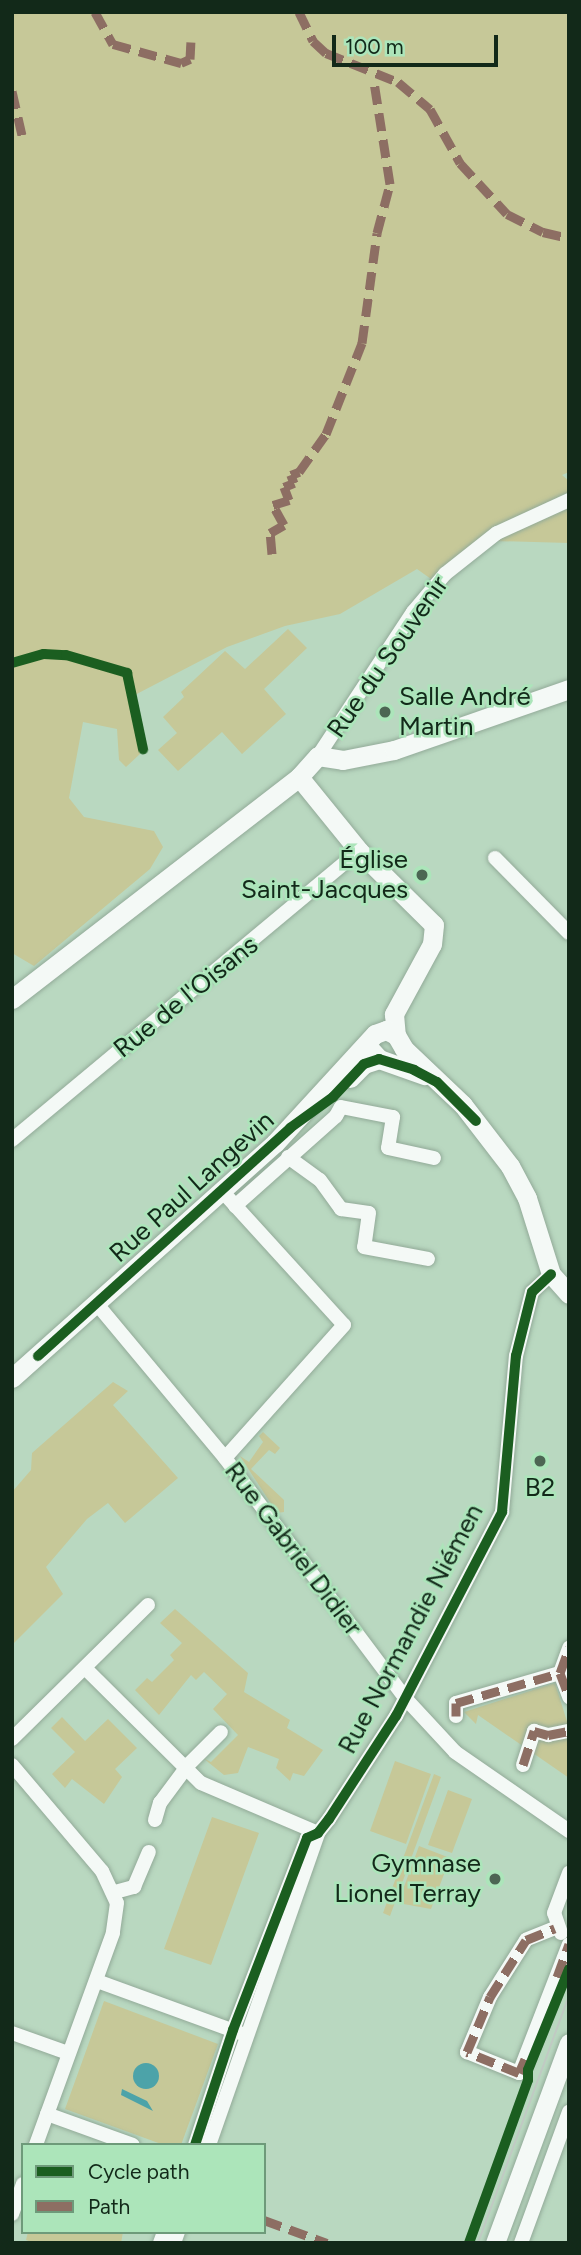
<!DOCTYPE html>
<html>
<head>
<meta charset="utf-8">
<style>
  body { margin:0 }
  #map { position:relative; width:581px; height:2255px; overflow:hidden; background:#b9d8c0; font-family:Figtree,sans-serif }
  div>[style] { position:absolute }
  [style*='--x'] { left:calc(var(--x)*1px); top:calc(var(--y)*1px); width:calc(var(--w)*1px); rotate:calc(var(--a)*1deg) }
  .green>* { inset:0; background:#c6c898 }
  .water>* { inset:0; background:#4ca3a9 }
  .round { border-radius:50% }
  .roads { filter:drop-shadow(0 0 2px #92aa98) drop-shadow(0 0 2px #92aa98) }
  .street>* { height:14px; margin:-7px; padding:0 7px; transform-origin:7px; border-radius:7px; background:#f4f9f6 }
  .secondary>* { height:19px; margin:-9.5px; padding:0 9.5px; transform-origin:9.5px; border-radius:9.5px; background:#f4f9f6 }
  .tram>* { height:2px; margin:-1px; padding:0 1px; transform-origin:1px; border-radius:1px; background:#c0cac3 }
  .quiet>* { height:9px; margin-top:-4.5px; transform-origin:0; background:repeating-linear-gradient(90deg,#8d6e63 0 18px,transparent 0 27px) }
  .cycleway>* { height:10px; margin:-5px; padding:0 5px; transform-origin:5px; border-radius:5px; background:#1b5e20 }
  .dots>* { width:19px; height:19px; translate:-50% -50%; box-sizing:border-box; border:4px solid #ace5ba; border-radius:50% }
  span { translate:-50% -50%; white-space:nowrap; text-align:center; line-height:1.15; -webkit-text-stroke:5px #ace5ba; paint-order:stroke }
  .street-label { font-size:26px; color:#122919 }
  .poi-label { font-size:26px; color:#122919 }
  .left { translate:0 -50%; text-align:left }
  .right { translate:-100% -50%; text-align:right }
  .frame { position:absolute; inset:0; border:14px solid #122919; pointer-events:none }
  .legend { position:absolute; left:21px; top:2143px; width:245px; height:91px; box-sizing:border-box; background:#ace5ba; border:2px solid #6e9a7a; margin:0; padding:9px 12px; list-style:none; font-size:21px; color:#122919 }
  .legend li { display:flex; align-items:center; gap:14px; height:35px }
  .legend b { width:35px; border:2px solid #6e9a7a }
  .scale { position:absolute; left:332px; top:35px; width:166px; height:32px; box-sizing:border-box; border:4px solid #122919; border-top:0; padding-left:9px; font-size:21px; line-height:24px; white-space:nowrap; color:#122919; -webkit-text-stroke:5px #ace5ba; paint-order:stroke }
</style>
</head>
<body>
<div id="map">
  <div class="green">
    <div style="clip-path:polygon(12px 12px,569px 12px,569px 472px,562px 475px,569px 481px,569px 492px,490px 532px,431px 579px,417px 569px,340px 614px,285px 626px,227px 647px,129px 698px,140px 754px,126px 767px,119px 760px,117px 729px,83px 722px,69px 798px,84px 817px,154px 831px,163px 847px,150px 869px,34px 966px,12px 953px)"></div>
    <div style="clip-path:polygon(569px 508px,569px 543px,494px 541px)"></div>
    <div style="clip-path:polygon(288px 629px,307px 648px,264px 689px,286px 714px,242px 754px,222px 732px,178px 771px,158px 750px,177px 733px,163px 717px,184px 697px,181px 692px,225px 651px,245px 669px)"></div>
    <div style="clip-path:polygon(113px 1382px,128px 1391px,113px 1405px,178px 1478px,125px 1523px,108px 1503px,87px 1519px,46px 1567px,63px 1594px,12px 1645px,12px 1492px,31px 1470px,32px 1453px)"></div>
    <div style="clip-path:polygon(263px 1432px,280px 1448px,275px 1454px,269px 1450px,251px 1469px,284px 1500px,284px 1512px,277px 1513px,240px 1456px,249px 1462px,263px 1442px,259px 1436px)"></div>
    <div style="clip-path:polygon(175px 1609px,248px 1673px,244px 1692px,290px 1720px,287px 1728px,323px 1750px,304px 1776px,293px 1773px,290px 1781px,276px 1768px,279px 1759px,248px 1747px,238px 1773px,224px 1775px,203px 1758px,211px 1762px,238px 1735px,213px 1709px,227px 1694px,204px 1672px,196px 1680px,191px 1675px,159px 1715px,135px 1690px,147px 1678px,152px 1682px,174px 1660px,170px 1655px,182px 1643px,160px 1623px)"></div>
    <div style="clip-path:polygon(555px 1683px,569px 1728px,569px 1778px,478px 1715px,476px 1724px,464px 1712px)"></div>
    <div style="clip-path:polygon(62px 1717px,85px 1741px,108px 1719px,137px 1748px,115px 1769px,122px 1777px,104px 1804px,72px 1779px,65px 1788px,52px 1774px,75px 1752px,51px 1728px)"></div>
    <div style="clip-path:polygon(395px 1761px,431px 1774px,406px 1844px,370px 1831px)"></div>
    <div style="clip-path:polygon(434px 1774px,441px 1777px,390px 1916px,383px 1913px)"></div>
    <div style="clip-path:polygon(448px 1790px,472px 1799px,452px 1853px,428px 1845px)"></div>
    <div style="clip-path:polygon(212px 1817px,259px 1833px,211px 1965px,164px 1949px)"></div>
    <div style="clip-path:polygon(419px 1846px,450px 1858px,431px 1909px,398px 1903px)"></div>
    <div style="clip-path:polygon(104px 2001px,218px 2044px,181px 2145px,164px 2145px,65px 2109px)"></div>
    <div style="clip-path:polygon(28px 2232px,123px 2232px,121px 2243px,34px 2243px,26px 2240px)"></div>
  </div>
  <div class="water">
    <div class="round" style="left:133px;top:2063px;width:26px;height:26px"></div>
    <div style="clip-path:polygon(122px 2089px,147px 2101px,153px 2111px,121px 2095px)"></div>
  </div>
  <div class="roads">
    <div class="street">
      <div style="--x:318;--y:756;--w:173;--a:-56.6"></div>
      <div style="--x:413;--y:612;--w:50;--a:-49.9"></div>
      <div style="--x:445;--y:574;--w:66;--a:-38.3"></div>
      <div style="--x:497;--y:533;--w:79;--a:-24.6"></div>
      <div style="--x:495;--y:858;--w:105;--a:45.4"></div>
      <div style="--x:341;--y:1107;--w:53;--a:10.9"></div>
      <div style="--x:393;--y:1117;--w:31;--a:99"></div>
      <div style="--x:388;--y:1148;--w:47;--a:12.3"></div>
      <div style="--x:12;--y:1140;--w:452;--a:-39.8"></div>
      <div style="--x:288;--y:1157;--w:39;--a:36"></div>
      <div style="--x:320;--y:1180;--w:36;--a:54"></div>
      <div style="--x:341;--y:1209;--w:28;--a:8"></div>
      <div style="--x:369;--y:1213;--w:34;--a:98"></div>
      <div style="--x:364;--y:1247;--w:65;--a:10.6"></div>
      <div style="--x:222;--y:1191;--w:181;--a:47.7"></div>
      <div style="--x:344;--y:1325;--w:178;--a:131.8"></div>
      <div style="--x:235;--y:1206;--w:135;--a:-41.7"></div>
      <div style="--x:336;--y:1116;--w:10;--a:-61"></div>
      <div style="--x:96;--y:1303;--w:202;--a:50.2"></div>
      <div style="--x:225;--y:1458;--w:301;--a:53.1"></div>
      <div style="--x:406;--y:1699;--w:72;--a:47.2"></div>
      <div style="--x:455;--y:1752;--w:139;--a:34.7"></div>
      <div style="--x:85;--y:1668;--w:163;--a:44.8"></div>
      <div style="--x:201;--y:1783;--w:127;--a:23.1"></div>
      <div style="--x:560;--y:1673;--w:27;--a:-70"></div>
      <div style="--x:560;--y:1673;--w:26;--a:69"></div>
      <div style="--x:456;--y:1716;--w:13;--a:-90"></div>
      <div style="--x:456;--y:1703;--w:108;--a:-16.1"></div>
      <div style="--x:12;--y:1739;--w:191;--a:-44.6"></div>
      <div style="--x:12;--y:1765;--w:139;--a:49.7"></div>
      <div style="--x:102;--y:1871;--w:35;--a:65"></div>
      <div style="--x:117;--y:1903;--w:30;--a:98"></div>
      <div style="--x:113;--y:1933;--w:226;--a:110"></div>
      <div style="--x:523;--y:1765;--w:36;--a:-72"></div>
      <div style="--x:534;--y:1731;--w:15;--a:16"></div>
      <div style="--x:548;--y:1735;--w:21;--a:-11"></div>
      <div style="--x:155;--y:1820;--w:18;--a:-74"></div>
      <div style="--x:160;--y:1803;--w:49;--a:-53.4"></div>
      <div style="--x:189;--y:1764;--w:45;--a:-45"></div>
      <div style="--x:115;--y:1892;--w:20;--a:-15"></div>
      <div style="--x:134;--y:1887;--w:38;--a:-67"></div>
      <div style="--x:555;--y:1928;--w:31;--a:158"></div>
      <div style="--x:526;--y:1940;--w:67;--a:122.3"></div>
      <div style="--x:490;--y:1997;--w:60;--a:112.7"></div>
      <div style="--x:467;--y:2052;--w:56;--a:22"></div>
      <div style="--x:519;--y:2073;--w:138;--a:-68.8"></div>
      <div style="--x:561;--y:1933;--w:21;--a:-109"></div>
      <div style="--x:554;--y:1913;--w:43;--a:-69.4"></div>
      <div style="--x:97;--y:1981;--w:152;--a:20"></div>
      <div style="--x:12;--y:2033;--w:59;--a:19.7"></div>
      <div style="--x:47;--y:2114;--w:91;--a:19.8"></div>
      <div style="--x:195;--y:2145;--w:121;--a:-71.7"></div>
      <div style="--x:233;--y:2030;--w:206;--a:-68.9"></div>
      <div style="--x:307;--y:1838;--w:12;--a:-24"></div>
      <div style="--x:318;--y:1833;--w:18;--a:-52"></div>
      <div style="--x:329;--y:1819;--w:123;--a:-57"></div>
      <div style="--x:396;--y:1716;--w:230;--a:-62.5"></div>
      <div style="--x:502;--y:1512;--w:157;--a:-84.9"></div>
      <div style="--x:516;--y:1356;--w:66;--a:-76"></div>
      <div style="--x:532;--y:1292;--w:26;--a:-43"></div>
      <div style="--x:209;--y:2145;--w:330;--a:-70.7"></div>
      <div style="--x:12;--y:2214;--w:32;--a:-70"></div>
      <div style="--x:160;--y:2243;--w:12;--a:-70"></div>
      <div style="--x:174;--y:2243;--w:12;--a:-70"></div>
      <div style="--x:521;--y:2243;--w:140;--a:-69.9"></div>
    </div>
    <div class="secondary">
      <div style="--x:299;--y:777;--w:95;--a:51"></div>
      <div style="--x:359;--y:851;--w:105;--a:44.6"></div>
      <div style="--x:434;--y:925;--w:19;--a:96"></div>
      <div style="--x:432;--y:944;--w:80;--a:118.5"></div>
      <div style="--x:394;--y:1014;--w:21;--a:85"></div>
      <div style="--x:12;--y:999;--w:363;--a:-37.7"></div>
      <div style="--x:299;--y:777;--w:28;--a:-48"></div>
      <div style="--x:318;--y:756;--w:25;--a:9"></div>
      <div style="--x:343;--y:760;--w:52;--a:-11.1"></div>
      <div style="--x:394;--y:750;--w:185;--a:-19.2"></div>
      <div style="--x:371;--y:1050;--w:12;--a:48"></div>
      <div style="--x:379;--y:1059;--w:48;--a:19.6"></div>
      <div style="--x:350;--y:1078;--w:20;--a:-45"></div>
      <div style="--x:364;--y:1064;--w:16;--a:-18"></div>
      <div style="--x:12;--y:1378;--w:353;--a:-41.8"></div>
      <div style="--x:275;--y:1143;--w:148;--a:-47.5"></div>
      <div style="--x:375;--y:1034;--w:12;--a:-20"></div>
      <div style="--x:386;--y:1030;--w:11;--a:27"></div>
      <div style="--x:396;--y:1035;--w:16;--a:60"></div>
      <div style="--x:404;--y:1049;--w:81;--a:43.5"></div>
      <div style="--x:463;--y:1105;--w:77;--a:52.4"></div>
      <div style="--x:510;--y:1166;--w:36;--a:62"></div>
      <div style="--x:527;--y:1198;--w:80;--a:72.5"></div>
      <div style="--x:551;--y:1274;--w:27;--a:48"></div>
      <div style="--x:495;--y:2243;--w:213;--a:-69.7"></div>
    </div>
  </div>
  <div class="tram">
    <div style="--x:478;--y:2243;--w:263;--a:-69.8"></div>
  </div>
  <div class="quiet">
    <div style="--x:95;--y:12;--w:37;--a:61"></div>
    <div style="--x:113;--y:44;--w:71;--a:15.6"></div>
    <div style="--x:181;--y:63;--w:10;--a:-24"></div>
    <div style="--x:190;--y:59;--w:17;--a:-87"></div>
    <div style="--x:299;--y:12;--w:32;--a:64"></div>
    <div style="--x:313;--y:41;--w:18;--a:43"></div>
    <div style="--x:326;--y:53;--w:78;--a:21.9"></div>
    <div style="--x:398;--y:82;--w:42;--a:40.2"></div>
    <div style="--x:430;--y:109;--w:62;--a:60.9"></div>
    <div style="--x:460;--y:163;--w:69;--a:47.3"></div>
    <div style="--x:507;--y:214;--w:40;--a:26.6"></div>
    <div style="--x:543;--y:232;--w:27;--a:13"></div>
    <div style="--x:12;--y:91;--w:45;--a:77.2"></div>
    <div style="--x:272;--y:554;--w:21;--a:-95"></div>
    <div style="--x:270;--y:533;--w:16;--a:-30"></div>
    <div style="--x:284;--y:525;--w:23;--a:-119"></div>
    <div style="--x:273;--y:505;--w:17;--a:-17"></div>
    <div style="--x:289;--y:500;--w:14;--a:-111"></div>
    <div style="--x:284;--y:487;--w:11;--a:-22"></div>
    <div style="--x:294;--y:483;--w:9;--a:-111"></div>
    <div style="--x:291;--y:475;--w:9;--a:-21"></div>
    <div style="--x:299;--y:472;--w:47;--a:-54.6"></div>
    <div style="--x:326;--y:434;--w:98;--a:-68.4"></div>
    <div style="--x:362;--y:343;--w:111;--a:-82.2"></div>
    <div style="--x:377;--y:233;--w:51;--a:-75.1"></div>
    <div style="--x:390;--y:184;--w:103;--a:-98.9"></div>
    <div style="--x:560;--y:1673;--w:27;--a:-70"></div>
    <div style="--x:560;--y:1673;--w:26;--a:69"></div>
    <div style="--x:456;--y:1716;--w:13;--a:-90"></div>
    <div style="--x:456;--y:1703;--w:108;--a:-16.1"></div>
    <div style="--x:523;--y:1765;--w:36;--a:-72"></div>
    <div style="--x:534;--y:1731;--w:15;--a:16"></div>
    <div style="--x:548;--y:1735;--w:21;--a:-11"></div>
    <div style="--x:557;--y:1977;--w:35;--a:-70"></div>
    <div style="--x:525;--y:2059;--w:15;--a:113"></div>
    <div style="--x:519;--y:2073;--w:56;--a:-158"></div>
    <div style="--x:467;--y:2052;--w:60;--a:-67.3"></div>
    <div style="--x:490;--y:1997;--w:67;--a:-57.7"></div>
    <div style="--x:526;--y:1940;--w:31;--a:-22"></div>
    <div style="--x:264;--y:2220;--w:67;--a:20.1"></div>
  </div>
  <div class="cycleway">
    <div style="--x:12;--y:663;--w:33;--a:-16"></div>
    <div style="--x:44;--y:654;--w:22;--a:3"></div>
    <div style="--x:66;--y:655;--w:64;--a:16.4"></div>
    <div style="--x:127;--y:673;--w:78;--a:78.1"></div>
    <div style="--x:38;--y:1356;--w:340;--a:-42.1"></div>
    <div style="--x:290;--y:1128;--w:53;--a:-35.8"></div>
    <div style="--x:333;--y:1097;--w:45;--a:-46.8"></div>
    <div style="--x:364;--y:1064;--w:16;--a:-18"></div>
    <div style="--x:379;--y:1059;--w:37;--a:17"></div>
    <div style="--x:414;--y:1070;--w:26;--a:28"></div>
    <div style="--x:437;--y:1082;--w:55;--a:45"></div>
    <div style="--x:195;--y:2145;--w:121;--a:-71.7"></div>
    <div style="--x:233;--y:2030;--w:206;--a:-68.9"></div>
    <div style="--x:307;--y:1838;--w:12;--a:-24"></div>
    <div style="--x:318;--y:1833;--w:18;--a:-52"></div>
    <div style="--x:329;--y:1819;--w:123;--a:-57"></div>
    <div style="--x:396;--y:1716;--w:230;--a:-62.5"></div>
    <div style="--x:502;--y:1512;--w:157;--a:-84.9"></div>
    <div style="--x:516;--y:1356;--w:66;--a:-76"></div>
    <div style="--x:532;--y:1292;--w:26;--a:-43"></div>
    <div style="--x:469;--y:2243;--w:173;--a:-70.1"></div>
    <div style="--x:528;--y:2080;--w:10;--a:-90"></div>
    <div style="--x:528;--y:2070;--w:109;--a:-67.9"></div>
  </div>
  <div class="dots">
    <div style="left:385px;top:712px;background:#4c6653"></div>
    <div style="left:422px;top:875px;background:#4c6653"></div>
    <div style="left:540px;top:1461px;background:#4c6653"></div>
    <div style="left:495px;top:1879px;background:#4c6653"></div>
  </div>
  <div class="street-label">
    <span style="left:388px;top:657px;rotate:-55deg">Rue du Souvenir</span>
    <span style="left:186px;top:997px;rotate:-39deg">Rue de l'Oisans</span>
    <span style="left:192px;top:1187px;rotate:-42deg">Rue Paul Langevin</span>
    <span style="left:293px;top:1549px;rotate:53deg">Rue Gabriel Didier</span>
    <span style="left:411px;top:1629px;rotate:-62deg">Rue Normandie Niémen</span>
  </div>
  <div class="poi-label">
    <span class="left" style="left:399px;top:712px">Salle André<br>Martin</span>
    <span class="right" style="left:408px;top:875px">Église<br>Saint-Jacques</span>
    <span style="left:540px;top:1488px">B2</span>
    <span class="right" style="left:481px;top:1879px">Gymnase<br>Lionel Terray</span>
  </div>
  <div class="frame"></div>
  <ul class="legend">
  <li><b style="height:9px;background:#1b5e20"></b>Cycle path</li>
  <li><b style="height:9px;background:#8d6e63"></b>Path</li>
  </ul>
  <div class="scale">100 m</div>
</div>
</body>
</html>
